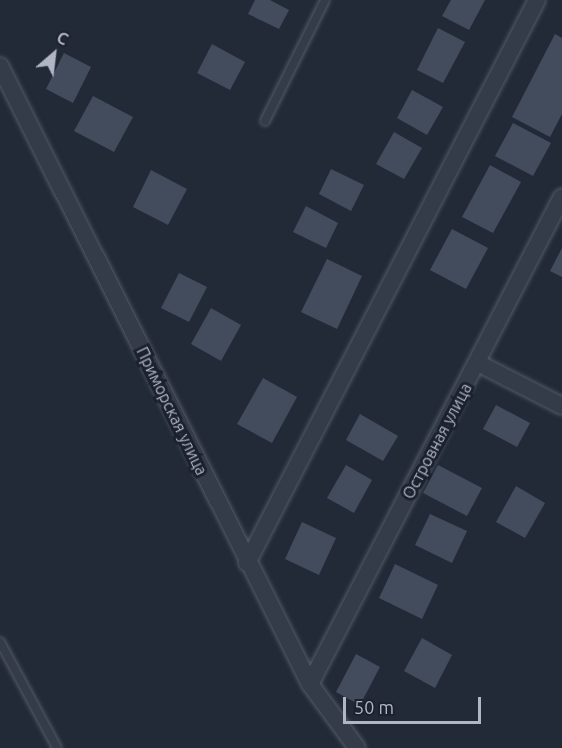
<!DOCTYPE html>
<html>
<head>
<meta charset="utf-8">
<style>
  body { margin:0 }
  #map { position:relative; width:562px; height:748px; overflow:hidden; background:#222a38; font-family:Ubuntu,sans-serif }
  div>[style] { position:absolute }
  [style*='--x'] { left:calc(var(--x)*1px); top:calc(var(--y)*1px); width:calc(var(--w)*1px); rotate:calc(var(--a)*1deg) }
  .building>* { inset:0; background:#434c5d }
  .roads { filter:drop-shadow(0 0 2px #535966) drop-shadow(0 0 2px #535966) }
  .lane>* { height:8px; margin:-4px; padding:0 4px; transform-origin:4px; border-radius:4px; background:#353c49 }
  .street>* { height:16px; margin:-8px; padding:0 8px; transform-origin:8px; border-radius:8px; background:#353c49 }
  span { translate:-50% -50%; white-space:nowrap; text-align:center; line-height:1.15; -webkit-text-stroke:6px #1b212d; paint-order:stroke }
  .street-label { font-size:16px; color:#b0b6c5 }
  .north { position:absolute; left:24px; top:24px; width:60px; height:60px; -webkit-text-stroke:4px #1b212d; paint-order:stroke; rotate:28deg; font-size:16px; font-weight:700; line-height:24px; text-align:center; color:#b0b6c5 }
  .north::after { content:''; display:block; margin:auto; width:21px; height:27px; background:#b0b6c5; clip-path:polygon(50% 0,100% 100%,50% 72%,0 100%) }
  .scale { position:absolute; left:343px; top:697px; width:138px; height:27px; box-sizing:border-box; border:3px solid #b0b6c5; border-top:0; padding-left:8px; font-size:18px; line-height:21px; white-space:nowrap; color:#b0b6c5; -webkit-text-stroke:4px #1b212d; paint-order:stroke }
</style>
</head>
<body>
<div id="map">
  <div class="building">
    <div style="clip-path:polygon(255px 0,270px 0,289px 10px,279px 29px,248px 14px)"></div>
    <div style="clip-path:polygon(451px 0,485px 0,469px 30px,442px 16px)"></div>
    <div style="clip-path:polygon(438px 28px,465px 42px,443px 83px,417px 70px)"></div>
    <div style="clip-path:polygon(555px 34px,562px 38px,562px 114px,550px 137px,512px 117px)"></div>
    <div style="clip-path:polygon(212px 44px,245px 62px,230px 90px,197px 73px)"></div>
    <div style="clip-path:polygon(64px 53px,91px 67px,73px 103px,46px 89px)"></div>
    <div style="clip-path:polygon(412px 90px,443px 107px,427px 135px,397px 118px)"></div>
    <div style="clip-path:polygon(93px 96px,133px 117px,114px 152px,74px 131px)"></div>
    <div style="clip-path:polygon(513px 123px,551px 143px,533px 176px,495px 156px)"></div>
    <div style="clip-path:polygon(394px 132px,422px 148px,404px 179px,376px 164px)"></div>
    <div style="clip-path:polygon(490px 165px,521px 182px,493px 233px,462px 217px)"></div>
    <div style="clip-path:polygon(331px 169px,364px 185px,351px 211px,319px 194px)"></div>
    <div style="clip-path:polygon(151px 170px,187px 189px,168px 225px,133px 207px)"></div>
    <div style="clip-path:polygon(306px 206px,338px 223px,326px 248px,293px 232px)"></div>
    <div style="clip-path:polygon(452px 229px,488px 248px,466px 289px,430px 270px)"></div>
    <div style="clip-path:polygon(562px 248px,562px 277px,550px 271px)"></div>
    <div style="clip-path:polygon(327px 259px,362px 276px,337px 329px,301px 312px)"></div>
    <div style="clip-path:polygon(179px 273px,207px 287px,189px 322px,161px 308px)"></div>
    <div style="clip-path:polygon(211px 308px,241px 325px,221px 361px,191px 344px)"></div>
    <div style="clip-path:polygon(263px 378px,297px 397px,272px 443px,237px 424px)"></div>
    <div style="clip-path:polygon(496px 405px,530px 423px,517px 447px,483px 429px)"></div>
    <div style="clip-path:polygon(360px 414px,398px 436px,383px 461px,346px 440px)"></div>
    <div style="clip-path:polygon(346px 465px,372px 480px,354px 513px,327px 498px)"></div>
    <div style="clip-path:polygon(438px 465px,482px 488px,467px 516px,423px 493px)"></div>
    <div style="clip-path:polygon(516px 486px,545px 503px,525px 538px,496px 522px)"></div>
    <div style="clip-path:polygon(430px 514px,467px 531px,452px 563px,415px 545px)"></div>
    <div style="clip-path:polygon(302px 522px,336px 538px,319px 575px,285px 559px)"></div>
    <div style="clip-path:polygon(395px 564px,438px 585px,422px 619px,379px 598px)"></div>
    <div style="clip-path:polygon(422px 638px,452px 655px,435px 688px,404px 671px)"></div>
    <div style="clip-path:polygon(356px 654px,380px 667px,360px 705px,336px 692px)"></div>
  </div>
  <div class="roads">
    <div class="lane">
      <div style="--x:265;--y:121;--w:135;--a:-63.6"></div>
      <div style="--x:0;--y:642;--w:120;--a:61.7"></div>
    </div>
    <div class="street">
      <div style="--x:0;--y:66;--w:691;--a:63.36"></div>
      <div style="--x:310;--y:684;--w:79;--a:53.7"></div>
      <div style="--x:478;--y:363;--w:94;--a:27.1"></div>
      <div style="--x:247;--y:563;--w:633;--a:-62.75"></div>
      <div style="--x:310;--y:684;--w:548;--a:-62.64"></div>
    </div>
  </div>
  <div class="street-label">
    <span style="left:172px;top:411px;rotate:64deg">Приморская улица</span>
    <span style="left:437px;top:441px;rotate:-62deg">Островная улица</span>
  </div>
  <div class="north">С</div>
  <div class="scale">50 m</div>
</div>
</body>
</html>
